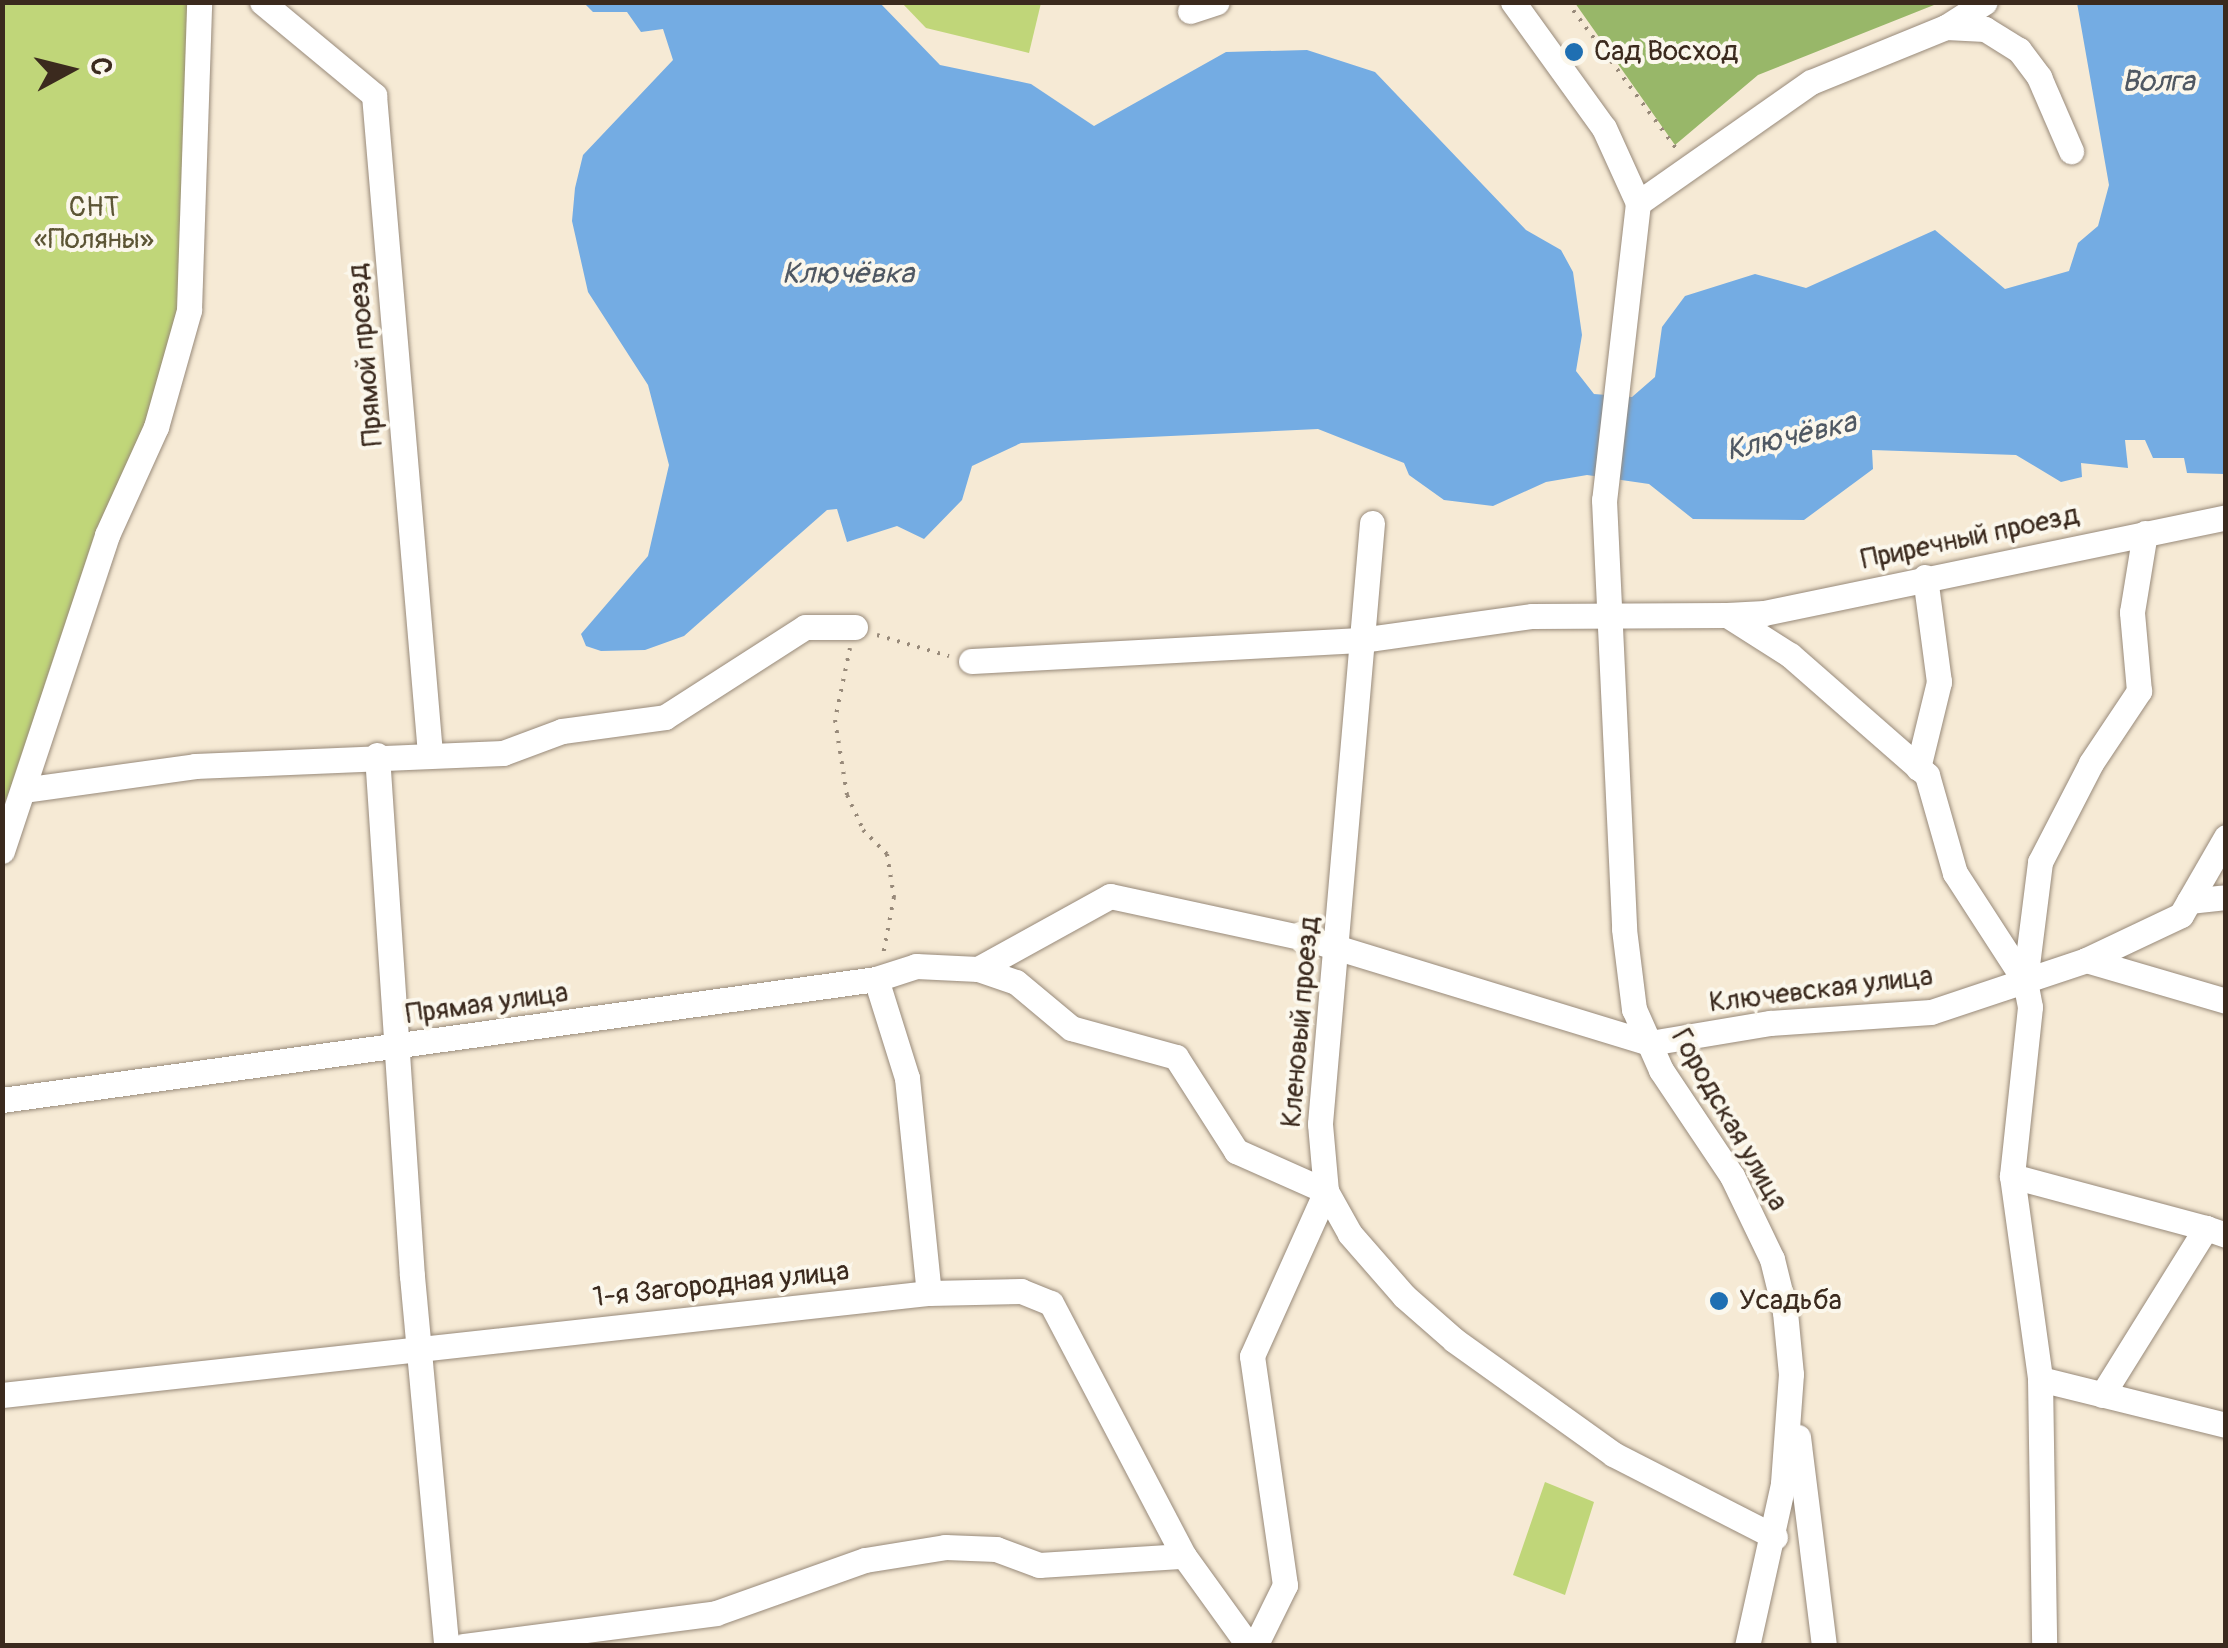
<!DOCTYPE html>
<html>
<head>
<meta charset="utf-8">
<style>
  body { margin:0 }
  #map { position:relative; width:2228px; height:1648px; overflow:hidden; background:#f6ead5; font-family:Pangolin,sans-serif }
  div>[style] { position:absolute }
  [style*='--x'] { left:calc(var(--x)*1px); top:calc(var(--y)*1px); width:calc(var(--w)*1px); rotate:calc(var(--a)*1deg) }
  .green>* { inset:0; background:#c0d679 }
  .forest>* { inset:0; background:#98b769 }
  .water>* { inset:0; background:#74ace3 }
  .path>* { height:4px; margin-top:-2px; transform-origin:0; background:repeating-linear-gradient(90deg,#988a7a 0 2.5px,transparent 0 10.5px) }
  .roads { filter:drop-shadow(0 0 2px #988a7a) drop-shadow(0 0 2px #988a7a) }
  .minor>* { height:25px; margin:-12.5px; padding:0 12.5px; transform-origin:12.5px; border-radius:12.5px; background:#fff }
  .dots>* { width:28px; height:28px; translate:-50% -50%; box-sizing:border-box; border:5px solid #fbf7ec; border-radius:50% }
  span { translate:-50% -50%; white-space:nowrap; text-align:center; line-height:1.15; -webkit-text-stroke:8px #fbf7ec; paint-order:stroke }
  .poi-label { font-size:28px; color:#3b2a1e }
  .left { translate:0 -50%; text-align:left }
  .park-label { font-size:28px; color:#5c5535 }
  .street-label { font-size:28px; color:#3b2a1e }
  .water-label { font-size:30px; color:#4f5863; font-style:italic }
  .frame { position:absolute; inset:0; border:5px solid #3b2a1e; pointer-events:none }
  .north { position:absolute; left:20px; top:20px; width:100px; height:100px; -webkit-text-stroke:8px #fbf7ec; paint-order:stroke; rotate:83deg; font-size:28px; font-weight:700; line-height:40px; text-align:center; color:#3b2a1e }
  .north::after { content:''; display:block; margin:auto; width:35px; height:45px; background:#3b2a1e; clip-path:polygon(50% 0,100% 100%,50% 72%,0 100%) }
</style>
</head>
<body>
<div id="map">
  <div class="green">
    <div style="clip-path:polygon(3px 3px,188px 3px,189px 259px,150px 424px,3px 807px)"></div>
    <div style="clip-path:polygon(902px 3px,1041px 3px,1029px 53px,926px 28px)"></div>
    <div style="clip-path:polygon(1545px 1482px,1594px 1502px,1565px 1595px,1513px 1575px)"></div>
  </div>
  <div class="forest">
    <div style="clip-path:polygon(1575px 3px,1939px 3px,1758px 75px,1675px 145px)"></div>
  </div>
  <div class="water">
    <div style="clip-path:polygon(584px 3px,880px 3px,940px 65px,1031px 84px,1094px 126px,1226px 52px,1307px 50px,1375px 72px,1526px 230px,1561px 250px,1573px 272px,1582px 335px,1576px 371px,1594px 394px,1632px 397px,1655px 377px,1662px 327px,1685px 296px,1755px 274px,1806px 288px,1935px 230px,2005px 289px,2069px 271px,2078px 243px,2098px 226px,2109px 185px,2077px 3px,2225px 3px,2225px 474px,2187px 473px,2184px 458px,2153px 458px,2145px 440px,2125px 440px,2128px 468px,2081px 463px,2082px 477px,2061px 482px,2016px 455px,1872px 450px,1873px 469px,1804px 520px,1693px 519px,1649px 484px,1587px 475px,1546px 482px,1493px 506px,1444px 500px,1409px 475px,1404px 463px,1318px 429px,1021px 443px,972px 466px,962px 500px,924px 539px,897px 526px,847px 542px,837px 509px,827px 510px,684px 636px,645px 650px,601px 651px,586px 646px,581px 634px,648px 556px,669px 465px,648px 385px,588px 292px,572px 221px,575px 188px,583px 155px,673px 60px,663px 29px,641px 32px,627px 12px,593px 12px)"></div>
  </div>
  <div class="path">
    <div style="--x:1567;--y:2;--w:186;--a:53.3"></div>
    <div style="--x:877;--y:635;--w:75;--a:16.3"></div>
    <div style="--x:850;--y:648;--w:74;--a:101.8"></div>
    <div style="--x:835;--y:720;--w:76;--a:80.9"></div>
    <div style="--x:847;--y:795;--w:38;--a:65"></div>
    <div style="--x:863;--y:830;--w:34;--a:45"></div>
    <div style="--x:887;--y:854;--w:44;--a:80.8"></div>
    <div style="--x:894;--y:897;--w:59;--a:100.7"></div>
  </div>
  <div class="roads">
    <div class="minor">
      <div style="--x:262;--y:2;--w:146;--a:39.7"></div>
      <div style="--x:374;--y:95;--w:661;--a:85.14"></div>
      <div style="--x:1513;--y:2;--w:155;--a:54.2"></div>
      <div style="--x:1604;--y:128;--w:82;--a:65.6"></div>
      <div style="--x:1638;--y:203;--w:299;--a:96.5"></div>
      <div style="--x:1604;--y:500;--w:429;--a:87.3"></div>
      <div style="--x:1624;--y:929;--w:81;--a:82.9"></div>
      <div style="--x:1634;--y:1009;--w:67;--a:66.1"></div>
      <div style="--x:1661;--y:1070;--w:128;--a:56.2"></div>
      <div style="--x:1732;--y:1176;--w:92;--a:64.3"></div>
      <div style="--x:1772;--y:1259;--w:55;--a:76.2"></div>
      <div style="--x:1785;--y:1312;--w:62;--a:84.5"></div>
      <div style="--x:1791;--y:1374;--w:110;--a:94.2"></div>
      <div style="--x:1783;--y:1484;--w:166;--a:102.5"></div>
      <div style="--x:1190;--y:11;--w:28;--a:-18"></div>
      <div style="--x:1946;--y:27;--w:46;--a:-32.7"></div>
      <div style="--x:1638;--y:203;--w:211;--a:-35"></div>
      <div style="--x:1811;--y:82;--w:146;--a:-22.2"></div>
      <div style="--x:1946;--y:27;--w:39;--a:3"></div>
      <div style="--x:1985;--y:29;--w:40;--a:32"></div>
      <div style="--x:2019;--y:50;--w:34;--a:53"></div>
      <div style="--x:2039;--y:77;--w:81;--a:66.6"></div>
      <div style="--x:1372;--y:523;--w:603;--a:94.95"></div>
      <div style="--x:1320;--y:1124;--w:67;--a:84.9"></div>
      <div style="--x:1326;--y:1191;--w:49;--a:60.8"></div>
      <div style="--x:1350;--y:1234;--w:82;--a:48.9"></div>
      <div style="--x:1404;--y:1296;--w:67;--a:41.3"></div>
      <div style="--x:1454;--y:1340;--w:196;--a:35.6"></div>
      <div style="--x:1613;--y:1454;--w:182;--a:27.1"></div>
      <div style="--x:1727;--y:615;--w:37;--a:-3"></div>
      <div style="--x:1764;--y:613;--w:472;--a:-11.7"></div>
      <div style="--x:971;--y:661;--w:391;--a:-3.1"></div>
      <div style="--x:1361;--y:640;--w:173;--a:-8"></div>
      <div style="--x:1532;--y:616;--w:195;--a:-0.3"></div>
      <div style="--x:1727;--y:615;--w:75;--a:32.4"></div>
      <div style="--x:1790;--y:655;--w:182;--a:41.2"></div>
      <div style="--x:1927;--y:775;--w:102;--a:74.1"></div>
      <div style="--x:1955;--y:873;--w:129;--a:57.1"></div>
      <div style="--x:2025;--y:981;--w:26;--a:79"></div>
      <div style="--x:2030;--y:1007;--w:170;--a:96.1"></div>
      <div style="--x:2012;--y:1176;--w:205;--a:82.1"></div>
      <div style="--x:2040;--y:1379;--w:267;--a:89.1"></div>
      <div style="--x:377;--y:755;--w:522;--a:86.16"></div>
      <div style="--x:412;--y:1276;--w:372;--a:84.7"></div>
      <div style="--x:1918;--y:768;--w:89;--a:-76.3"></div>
      <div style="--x:1939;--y:682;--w:106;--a:-97.6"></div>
      <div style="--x:23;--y:790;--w:174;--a:-7.9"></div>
      <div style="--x:195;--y:766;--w:308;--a:-2.4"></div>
      <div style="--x:503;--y:753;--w:63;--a:-20.4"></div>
      <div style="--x:562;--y:731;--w:104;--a:-7.7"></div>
      <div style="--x:665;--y:717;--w:166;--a:-32.7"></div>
      <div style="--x:805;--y:627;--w:50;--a:0"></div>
      <div style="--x:2;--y:851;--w:333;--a:-71.6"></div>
      <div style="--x:107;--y:535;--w:119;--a:-65.6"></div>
      <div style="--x:156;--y:427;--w:122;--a:-74.2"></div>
      <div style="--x:189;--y:310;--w:308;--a:-88.1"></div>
      <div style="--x:2189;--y:901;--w:37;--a:-6"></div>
      <div style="--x:2086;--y:960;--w:105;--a:-25.3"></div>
      <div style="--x:2181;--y:915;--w:90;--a:-60"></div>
      <div style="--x:978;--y:969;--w:151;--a:-28.9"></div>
      <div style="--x:1110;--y:896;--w:204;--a:12.2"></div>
      <div style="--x:1309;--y:939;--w:357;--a:17"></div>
      <div style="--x:1650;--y:1043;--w:122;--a:-9.5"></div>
      <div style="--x:1770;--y:1023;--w:161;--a:-3.9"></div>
      <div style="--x:1931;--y:1012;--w:163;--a:-18.5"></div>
      <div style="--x:2086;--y:960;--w:146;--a:16.3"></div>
      <div style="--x:876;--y:979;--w:104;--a:72.6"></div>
      <div style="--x:907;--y:1078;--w:216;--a:84.2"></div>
      <div style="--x:2025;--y:981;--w:120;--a:-82.8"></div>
      <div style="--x:2040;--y:862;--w:111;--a:-62.7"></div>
      <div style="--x:2091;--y:763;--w:87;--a:-56.3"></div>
      <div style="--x:2139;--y:691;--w:79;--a:-95.1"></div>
      <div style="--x:2132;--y:612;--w:80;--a:-80.7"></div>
      <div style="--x:2;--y:1100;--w:882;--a:-7.88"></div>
      <div style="--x:876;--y:979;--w:42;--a:-18"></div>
      <div style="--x:916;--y:966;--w:62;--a:2.8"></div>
      <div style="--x:978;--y:969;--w:40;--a:18.9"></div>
      <div style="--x:1016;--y:982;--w:72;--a:39.9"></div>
      <div style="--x:1071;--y:1028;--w:109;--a:15.4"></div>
      <div style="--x:1176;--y:1057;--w:112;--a:57.4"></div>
      <div style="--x:1236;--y:1151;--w:98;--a:24"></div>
      <div style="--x:2012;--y:1176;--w:201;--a:15"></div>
      <div style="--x:2040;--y:1379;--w:192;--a:13.9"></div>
      <div style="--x:2;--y:1395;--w:933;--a:-6.28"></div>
      <div style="--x:929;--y:1293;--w:92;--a:-1.2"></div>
      <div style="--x:1021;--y:1291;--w:32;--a:22"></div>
      <div style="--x:1051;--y:1303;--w:286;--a:62.3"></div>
      <div style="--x:1184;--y:1556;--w:111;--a:54.2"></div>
      <div style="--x:2102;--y:1395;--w:197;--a:-58.1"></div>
      <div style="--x:2206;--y:1228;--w:21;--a:19"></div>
      <div style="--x:1798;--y:1437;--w:211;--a:82.9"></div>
      <div style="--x:463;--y:1646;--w:255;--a:-7.4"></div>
      <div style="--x:716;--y:1613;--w:158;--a:-19.6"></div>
      <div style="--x:865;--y:1560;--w:81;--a:-9.2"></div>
      <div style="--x:945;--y:1547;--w:51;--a:2.2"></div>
      <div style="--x:996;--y:1549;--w:46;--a:20.4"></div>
      <div style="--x:1039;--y:1565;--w:145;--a:-3.6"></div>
      <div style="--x:1255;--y:1646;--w:68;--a:-63.8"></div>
      <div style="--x:1285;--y:1585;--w:231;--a:-98.2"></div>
      <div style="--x:1252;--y:1356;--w:181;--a:-65.8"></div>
    </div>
  </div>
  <div class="dots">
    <div style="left:1574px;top:52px;background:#1f6fb2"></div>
    <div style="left:1719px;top:1301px;background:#1f6fb2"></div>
  </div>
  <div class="poi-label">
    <span class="left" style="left:1594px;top:52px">Сад Восход</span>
    <span class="left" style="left:1739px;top:1301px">Усадьба</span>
  </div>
  <div class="park-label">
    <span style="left:94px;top:224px">СНТ<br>«Поляны»</span>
  </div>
  <div class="street-label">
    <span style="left:366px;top:355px;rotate:-95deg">Прямой проезд</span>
    <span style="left:1970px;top:538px;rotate:-12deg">Приречный проезд</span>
    <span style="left:1821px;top:990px;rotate:-7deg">Ключевская улица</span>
    <span style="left:487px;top:1004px;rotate:-8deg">Прямая улица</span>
    <span style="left:1301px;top:1022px;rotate:-85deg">Кленовый проезд</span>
    <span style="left:1729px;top:1120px;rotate:60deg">Городская улица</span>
    <span style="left:721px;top:1285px;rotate:-6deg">1-я Загородная улица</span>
  </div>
  <div class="water-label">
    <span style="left:2158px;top:82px">Волга</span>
    <span style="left:848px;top:274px">Ключёвка</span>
    <span style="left:1791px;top:437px;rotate:-13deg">Ключёвка</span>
  </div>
  <div class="frame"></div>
  <div class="north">С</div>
</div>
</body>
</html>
